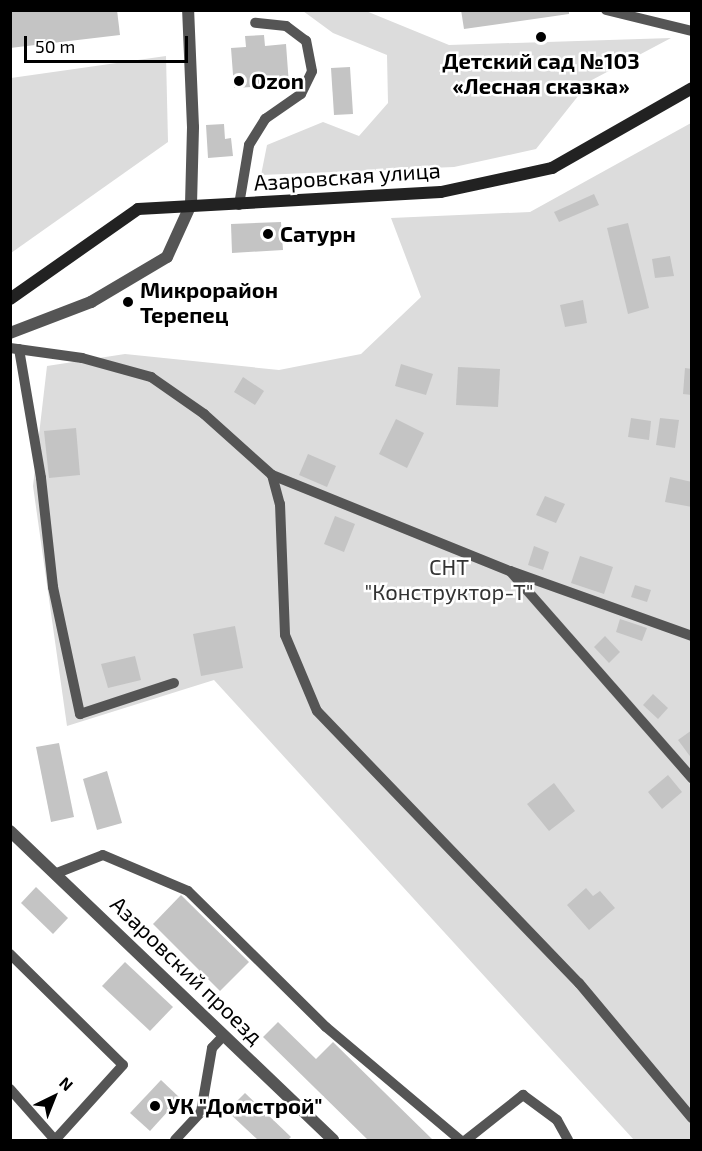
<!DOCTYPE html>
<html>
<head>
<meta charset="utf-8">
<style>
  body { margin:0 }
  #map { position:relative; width:702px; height:1151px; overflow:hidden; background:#fff; font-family:"Exo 2",sans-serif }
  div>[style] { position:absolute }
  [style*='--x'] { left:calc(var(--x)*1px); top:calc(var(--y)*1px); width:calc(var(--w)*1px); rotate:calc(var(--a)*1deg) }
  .green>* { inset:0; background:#dcdcdc }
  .building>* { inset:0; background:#c4c4c4 }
  .lane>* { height:10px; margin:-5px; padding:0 5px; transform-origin:5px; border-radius:5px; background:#555 }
  .street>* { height:12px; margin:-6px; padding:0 6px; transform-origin:6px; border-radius:6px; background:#555 }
  .secondary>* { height:12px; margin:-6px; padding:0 6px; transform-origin:6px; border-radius:6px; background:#222 }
  .dots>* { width:16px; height:16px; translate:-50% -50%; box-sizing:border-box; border:3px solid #fff; border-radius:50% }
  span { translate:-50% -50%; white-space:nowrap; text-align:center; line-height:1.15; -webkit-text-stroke:5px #fff; paint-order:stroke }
  .poi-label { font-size:22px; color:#000; font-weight:700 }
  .left { translate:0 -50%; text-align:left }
  .street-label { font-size:22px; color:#000 }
  .park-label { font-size:22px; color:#333 }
  .frame { position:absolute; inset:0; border:12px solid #000; pointer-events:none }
  .north { position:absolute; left:24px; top:1067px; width:60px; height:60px; -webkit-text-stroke:4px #fff; paint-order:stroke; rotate:43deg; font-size:16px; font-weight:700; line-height:24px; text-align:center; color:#000 }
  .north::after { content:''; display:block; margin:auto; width:21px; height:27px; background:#000; clip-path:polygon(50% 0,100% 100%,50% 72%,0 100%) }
  .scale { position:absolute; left:24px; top:36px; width:164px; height:27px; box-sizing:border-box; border:3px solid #000; border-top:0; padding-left:8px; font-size:18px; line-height:21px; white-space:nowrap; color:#000; -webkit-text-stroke:4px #fff; paint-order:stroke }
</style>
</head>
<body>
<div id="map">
  <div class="green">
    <div style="clip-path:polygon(303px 11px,366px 11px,449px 45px,671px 38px,590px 81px,536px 149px,454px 167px,261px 175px,267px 145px,323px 122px,359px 136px,388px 103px,387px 55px,333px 33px)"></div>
    <div style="clip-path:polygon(166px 56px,168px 142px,11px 253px,11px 78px)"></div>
    <div style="clip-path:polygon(691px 123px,691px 1140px,634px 1140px,214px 680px,67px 726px,33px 486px,47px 366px,125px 354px,279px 370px,361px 354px,421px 297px,391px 218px,530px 212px)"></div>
  </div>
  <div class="building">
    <div style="clip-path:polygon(10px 10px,117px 10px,120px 35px,10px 48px)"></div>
    <div style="clip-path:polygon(461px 10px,569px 10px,569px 14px,464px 29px)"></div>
    <div style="clip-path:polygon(264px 35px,265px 46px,286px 44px,289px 85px,234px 88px,231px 48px,246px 47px,245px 36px)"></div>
    <div style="clip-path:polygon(350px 67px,353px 114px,334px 115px,331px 68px)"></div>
    <div style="clip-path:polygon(224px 124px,225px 139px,231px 138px,233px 156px,208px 158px,206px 125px)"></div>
    <div style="clip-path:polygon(594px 194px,599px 205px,559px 222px,554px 212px)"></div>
    <div style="clip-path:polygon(281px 222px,283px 250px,232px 253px,231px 224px)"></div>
    <div style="clip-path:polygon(628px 223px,649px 308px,628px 314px,607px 228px)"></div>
    <div style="clip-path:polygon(670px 256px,674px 276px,655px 278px,652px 259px)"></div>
    <div style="clip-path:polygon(583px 300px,587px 323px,565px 327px,560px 305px)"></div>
    <div style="clip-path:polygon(401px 364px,433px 374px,426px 395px,395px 386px)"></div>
    <div style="clip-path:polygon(458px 367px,500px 369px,498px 407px,456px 405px)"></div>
    <div style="clip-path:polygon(685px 368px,692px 369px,692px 395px,683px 394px)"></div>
    <div style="clip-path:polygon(243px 377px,264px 391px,255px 405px,234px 392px)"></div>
    <div style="clip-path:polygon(631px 418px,651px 421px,649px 440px,628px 437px)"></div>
    <div style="clip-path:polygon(660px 418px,679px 420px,675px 448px,656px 445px)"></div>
    <div style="clip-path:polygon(396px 419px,424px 433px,407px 468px,379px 454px)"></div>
    <div style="clip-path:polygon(76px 428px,80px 475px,49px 478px,44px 431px)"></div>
    <div style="clip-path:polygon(308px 454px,336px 466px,327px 487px,299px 475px)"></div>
    <div style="clip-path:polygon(670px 477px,692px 482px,692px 507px,665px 502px)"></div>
    <div style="clip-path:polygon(545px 496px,565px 504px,556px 523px,536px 515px)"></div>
    <div style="clip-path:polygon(335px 516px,355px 524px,344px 552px,324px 544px)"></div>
    <div style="clip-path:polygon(534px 546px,549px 552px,543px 570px,528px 565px)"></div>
    <div style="clip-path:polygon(580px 556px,613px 567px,604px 594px,571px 583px)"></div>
    <div style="clip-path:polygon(635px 585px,651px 590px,647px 602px,631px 597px)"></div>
    <div style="clip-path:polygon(620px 619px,647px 628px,642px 641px,616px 632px)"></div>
    <div style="clip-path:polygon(235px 626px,243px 668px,201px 676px,193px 634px)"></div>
    <div style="clip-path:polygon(605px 636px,620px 652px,609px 663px,594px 647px)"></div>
    <div style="clip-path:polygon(135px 656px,141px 680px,108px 688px,101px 664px)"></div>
    <div style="clip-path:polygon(653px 694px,668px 708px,658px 719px,643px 705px)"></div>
    <div style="clip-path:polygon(692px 730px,692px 759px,678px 740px)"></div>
    <div style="clip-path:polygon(59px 743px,74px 817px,51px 822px,36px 747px)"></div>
    <div style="clip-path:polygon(107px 771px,122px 823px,97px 830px,83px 779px)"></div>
    <div style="clip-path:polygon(668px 775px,682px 792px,662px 809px,648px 792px)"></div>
    <div style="clip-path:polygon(554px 783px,575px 811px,549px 831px,527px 804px)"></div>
    <div style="clip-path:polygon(36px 887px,68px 918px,53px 934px,21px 903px)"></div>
    <div style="clip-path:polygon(586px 888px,593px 896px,600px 891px,615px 908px,589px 930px,567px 905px)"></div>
    <div style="clip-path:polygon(181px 895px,249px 962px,220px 991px,153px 924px)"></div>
    <div style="clip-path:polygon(125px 962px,173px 1007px,150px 1031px,102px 986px)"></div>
    <div style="clip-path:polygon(278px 1022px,316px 1059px,333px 1042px,433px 1140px,368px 1140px,263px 1037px)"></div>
    <div style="clip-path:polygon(161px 1080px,180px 1098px,150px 1131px,130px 1113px)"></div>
    <div style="clip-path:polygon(245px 1093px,291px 1137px,288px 1140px,258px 1140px,227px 1111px)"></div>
  </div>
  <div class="lane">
    <div style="--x:606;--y:10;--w:89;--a:13.7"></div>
    <div style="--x:239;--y:205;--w:61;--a:-80.5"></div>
    <div style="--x:249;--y:145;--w:31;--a:-58"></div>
    <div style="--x:265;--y:119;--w:44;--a:-34.8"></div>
    <div style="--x:301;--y:94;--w:25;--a:-64"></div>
    <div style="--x:312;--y:71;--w:31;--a:-101"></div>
    <div style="--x:306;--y:41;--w:25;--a:-143"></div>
    <div style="--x:286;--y:26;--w:31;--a:-174"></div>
    <div style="--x:10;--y:348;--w:73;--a:7.9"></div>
    <div style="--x:82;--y:358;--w:72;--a:15.4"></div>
    <div style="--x:151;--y:377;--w:65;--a:34.9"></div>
    <div style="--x:204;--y:414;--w:91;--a:41.9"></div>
    <div style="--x:272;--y:475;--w:257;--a:22"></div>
    <div style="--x:19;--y:349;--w:131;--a:80.3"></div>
    <div style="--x:41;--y:478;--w:110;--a:83.7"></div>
    <div style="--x:53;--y:587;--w:130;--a:78"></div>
    <div style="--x:80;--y:714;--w:99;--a:-18.3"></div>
    <div style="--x:272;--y:475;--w:30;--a:75"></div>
    <div style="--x:280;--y:504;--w:131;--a:87.8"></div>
    <div style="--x:285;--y:635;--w:82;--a:67.2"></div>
    <div style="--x:317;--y:711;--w:378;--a:46.1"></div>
    <div style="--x:579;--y:983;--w:176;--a:50.1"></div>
    <div style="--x:692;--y:636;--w:193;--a:-160.3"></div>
    <div style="--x:510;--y:571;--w:276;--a:48.7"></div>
    <div style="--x:57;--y:873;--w:49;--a:-21.4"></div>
    <div style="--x:103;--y:855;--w:92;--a:23"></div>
    <div style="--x:188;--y:891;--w:194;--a:44.6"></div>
    <div style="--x:326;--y:1027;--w:175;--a:40.1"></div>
    <div style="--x:10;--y:954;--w:158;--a:44.5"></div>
    <div style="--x:123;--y:1065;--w:101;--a:132.2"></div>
    <div style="--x:55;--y:1140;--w:68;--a:-131.4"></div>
    <div style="--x:175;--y:1140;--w:38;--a:-47"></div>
    <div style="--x:201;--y:1112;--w:65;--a:-80.2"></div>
    <div style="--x:212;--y:1048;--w:16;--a:-47"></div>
    <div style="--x:466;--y:1140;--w:73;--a:-38.3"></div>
    <div style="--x:523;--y:1095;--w:42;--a:36.3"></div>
    <div style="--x:557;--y:1120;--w:23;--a:61"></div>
  </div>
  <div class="street">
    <div style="--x:10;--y:333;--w:87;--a:-20.9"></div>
    <div style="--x:91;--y:302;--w:88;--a:-30.6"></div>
    <div style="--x:167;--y:257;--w:58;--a:-65.6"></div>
    <div style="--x:191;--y:204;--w:77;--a:-88.5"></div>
    <div style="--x:193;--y:127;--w:117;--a:-92.4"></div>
    <div style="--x:10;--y:831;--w:447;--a:43.7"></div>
  </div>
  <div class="secondary">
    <div style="--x:10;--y:299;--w:156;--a:-35.1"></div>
    <div style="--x:138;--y:209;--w:303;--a:-3.2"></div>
    <div style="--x:441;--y:192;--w:114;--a:-12.2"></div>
    <div style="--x:552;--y:168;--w:161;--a:-29.7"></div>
  </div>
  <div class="dots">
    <div style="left:541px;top:37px;background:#000"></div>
    <div style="left:239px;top:81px;background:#000"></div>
    <div style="left:268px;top:234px;background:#000"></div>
    <div style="left:128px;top:302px;background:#000"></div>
    <div style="left:155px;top:1106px;background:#000"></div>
  </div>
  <div class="poi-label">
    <span style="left:541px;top:73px">Детский сад №103<br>«Лесная сказка»</span>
    <span class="left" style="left:251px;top:81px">Ozon</span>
    <span class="left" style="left:280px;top:234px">Сатурн</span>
    <span class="left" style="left:140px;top:302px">Микрорайон<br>Терепец</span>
    <span class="left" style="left:167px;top:1106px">УК "Домстрой"</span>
  </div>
  <div class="street-label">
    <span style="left:347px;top:176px;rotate:-4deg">Азаровская улица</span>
    <span style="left:187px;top:970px;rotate:44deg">Азаровский проезд</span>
  </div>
  <div class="park-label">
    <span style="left:449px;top:579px">СНТ<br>"Конструктор-Т"</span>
  </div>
  <div class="frame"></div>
  <div class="north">N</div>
  <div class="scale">50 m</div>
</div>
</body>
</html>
